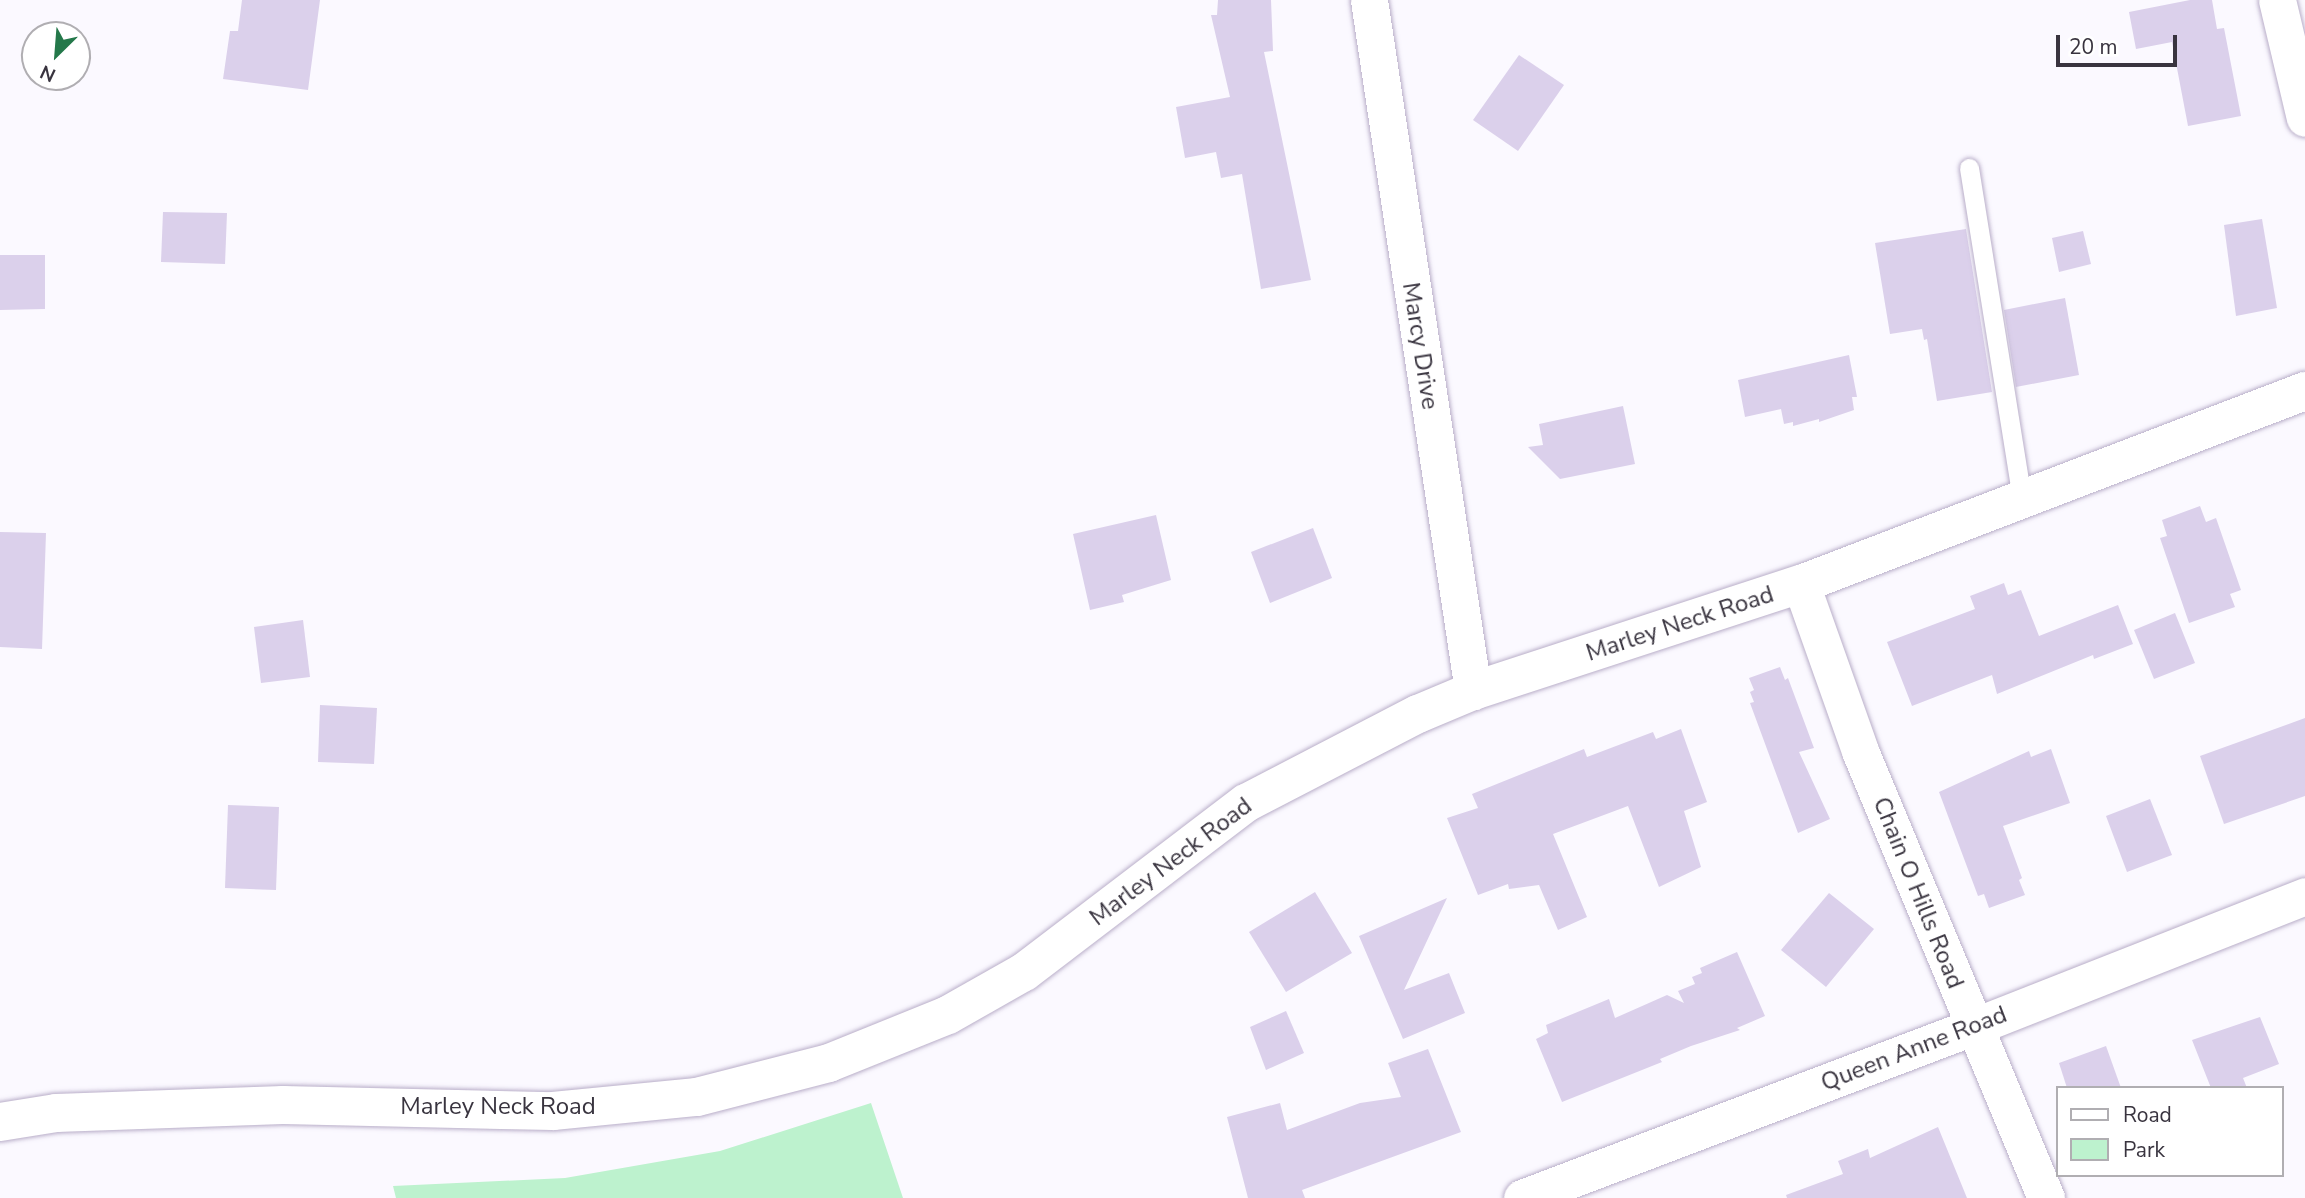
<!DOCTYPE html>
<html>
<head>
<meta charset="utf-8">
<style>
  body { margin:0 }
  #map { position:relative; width:2305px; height:1198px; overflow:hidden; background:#fbf9ff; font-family:"Nunito Sans",sans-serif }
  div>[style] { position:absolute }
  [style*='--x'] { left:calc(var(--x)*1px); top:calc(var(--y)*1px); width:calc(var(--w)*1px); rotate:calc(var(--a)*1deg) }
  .green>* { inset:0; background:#bdf2ce }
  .building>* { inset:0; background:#dbd0eb }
  .roads { filter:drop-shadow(0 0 2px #b9aec9) drop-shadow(0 0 2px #b9aec9) }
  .lane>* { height:19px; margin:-9.5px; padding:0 9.5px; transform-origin:9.5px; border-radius:9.5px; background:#fff }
  .street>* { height:37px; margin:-18.5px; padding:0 18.5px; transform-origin:18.5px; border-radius:18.5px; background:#fff }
  .secondary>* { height:38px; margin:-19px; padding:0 19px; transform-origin:19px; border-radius:19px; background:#fff }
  span { translate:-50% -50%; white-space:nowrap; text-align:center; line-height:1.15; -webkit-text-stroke:5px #fff; paint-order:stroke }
  .street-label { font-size:24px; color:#39343f }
  .legend { position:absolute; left:2056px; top:1086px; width:228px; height:91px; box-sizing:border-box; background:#fff; border:2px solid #b0aeb2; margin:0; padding:9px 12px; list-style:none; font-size:21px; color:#39343f }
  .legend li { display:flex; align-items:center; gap:14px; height:35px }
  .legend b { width:35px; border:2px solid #b0aeb2 }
  .north { position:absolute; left:21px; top:21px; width:70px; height:70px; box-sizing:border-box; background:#fff; border:2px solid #b0aeb2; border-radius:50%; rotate:205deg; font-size:19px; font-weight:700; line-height:28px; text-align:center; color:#39343f }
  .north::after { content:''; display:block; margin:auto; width:24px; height:32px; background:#24784a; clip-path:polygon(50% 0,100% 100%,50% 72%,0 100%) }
  .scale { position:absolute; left:2056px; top:35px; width:121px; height:32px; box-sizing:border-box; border:4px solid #39343f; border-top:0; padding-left:9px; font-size:21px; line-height:24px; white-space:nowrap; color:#39343f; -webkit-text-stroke:5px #fff; paint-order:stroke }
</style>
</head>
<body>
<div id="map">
  <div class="green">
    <div style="clip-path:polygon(871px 1103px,903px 1198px,396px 1198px,393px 1186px,565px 1178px,720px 1151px)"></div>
  </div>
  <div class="building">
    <div style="clip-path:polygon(242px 0,320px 0,308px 90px,223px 79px,230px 31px,238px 31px)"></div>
    <div style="clip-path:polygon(1218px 0,1271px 0,1273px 51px,1264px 52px,1311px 280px,1261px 289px,1242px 174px,1221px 178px,1216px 152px,1185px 158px,1176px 107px,1230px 97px,1211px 15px,1217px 15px)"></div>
    <div style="clip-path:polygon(2190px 0,2212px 0,2217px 29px,2224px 28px,2241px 116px,2188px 126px,2172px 42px,2136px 49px,2129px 12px)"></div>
    <div style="clip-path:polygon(1519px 55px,1564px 85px,1518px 151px,1473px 120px)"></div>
    <div style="clip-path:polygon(163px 212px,227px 213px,225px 264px,161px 262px)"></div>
    <div style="clip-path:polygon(2262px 219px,2277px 308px,2236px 316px,2224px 225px)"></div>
    <div style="clip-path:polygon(1966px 229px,1992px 392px,1937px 401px,1927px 339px,1924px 340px,1922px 329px,1890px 334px,1875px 243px)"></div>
    <div style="clip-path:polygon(2083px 231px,2091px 264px,2059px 272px,2052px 238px)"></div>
    <div style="clip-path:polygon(0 255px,45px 255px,45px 309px,0 310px)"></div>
    <div style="clip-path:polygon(2065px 298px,2079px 375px,2016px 387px,2004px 310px)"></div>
    <div style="clip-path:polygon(1849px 355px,1857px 397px,1852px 397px,1854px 410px,1819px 422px,1819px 419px,1793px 426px,1793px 422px,1784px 424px,1781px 409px,1745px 417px,1738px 380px)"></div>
    <div style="clip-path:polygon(1623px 406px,1635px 464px,1560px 479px,1528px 447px,1543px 445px,1539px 424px)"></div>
    <div style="clip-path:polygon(2200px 506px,2206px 522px,2216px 518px,2241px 590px,2230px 594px,2235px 607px,2189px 623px,2160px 538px,2167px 536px,2162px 520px)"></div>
    <div style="clip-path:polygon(1156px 515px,1171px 580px,1122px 595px,1124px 602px,1090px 610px,1073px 534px)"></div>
    <div style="clip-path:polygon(1313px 528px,1332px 578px,1270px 603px,1251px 552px)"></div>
    <div style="clip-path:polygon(0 532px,46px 533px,42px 649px,0 647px)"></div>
    <div style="clip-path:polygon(2004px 583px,2008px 595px,2021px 590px,2039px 636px,2118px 605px,2133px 644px,2094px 659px,2093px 655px,1997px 694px,1992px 675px,1912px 706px,1887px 642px,1975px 609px,1970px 596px)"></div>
    <div style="clip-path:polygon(2175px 613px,2195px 663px,2154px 679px,2134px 630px)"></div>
    <div style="clip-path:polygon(303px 620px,310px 677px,261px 683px,254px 627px)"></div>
    <div style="clip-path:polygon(1780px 667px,1785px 680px,1788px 678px,1814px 748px,1799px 752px,1830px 819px,1798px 833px,1750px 703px,1754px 702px,1750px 692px,1754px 690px,1749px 678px)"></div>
    <div style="clip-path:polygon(320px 705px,377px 708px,374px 764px,318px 762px)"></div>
    <div style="clip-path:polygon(2305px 718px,2305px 796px,2224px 824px,2200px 756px)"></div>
    <div style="clip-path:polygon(1681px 729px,1707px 802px,1684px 811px,1701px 867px,1659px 887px,1628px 806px,1553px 834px,1587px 917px,1558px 930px,1539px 885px,1509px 889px,1508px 884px,1478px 895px,1447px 818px,1478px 808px,1472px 794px,1584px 749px,1587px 757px,1653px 732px,1656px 739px)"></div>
    <div style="clip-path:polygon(2051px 749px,2070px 803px,2003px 826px,2022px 878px,2019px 880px,2025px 895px,1989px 908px,1984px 894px,1978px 896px,1939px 792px,2029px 751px,2031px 757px)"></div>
    <div style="clip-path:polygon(2150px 799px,2172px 855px,2127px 872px,2106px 816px)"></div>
    <div style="clip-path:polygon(228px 805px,279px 807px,276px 890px,225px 888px)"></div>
    <div style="clip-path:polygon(1315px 892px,1352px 953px,1286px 992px,1249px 932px)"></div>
    <div style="clip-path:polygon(1829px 893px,1874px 929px,1826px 987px,1781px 950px)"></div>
    <div style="clip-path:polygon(1447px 898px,1404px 990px,1449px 973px,1465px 1013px,1403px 1039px,1359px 936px)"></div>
    <div style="clip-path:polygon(1737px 952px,1765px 1016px,1737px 1028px,1740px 1030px,1691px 1046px,1660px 1059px,1662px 1062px,1562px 1102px,1536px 1039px,1548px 1033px,1546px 1025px,1609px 999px,1615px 1018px,1667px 995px,1684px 1003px,1678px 991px,1695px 984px,1692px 977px,1702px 973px,1700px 968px)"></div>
    <div style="clip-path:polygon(1286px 1011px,1304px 1053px,1266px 1070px,1250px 1027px)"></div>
    <div style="clip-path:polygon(2260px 1017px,2279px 1064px,2243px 1078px,2247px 1088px,2211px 1088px,2192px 1040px)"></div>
    <div style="clip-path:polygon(2106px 1046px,2121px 1088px,2067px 1088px,2059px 1063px)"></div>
    <div style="clip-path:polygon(1428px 1049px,1461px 1132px,1302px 1190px,1305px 1198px,1248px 1198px,1227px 1117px,1280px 1103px,1287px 1130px,1360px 1103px,1401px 1097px,1388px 1063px)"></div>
    <div style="clip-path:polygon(1938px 1127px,1967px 1198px,1787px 1198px,1786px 1195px,1843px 1174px,1838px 1161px,1868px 1149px,1870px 1158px)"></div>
  </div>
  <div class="roads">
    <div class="lane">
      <div style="--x:1969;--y:168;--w:336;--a:80.9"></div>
    </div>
    <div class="street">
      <div style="--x:1369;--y:0;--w:699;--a:81.44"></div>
      <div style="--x:2277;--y:0;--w:121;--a:76.7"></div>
      <div style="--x:1801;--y:584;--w:177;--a:70.5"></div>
      <div style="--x:1860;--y:751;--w:484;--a:67.4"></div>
      <div style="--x:1522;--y:1198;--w:482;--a:-20.8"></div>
      <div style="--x:1973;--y:1027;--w:357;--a:-21.5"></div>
    </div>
    <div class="secondary">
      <div style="--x:0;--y:1122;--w:57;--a:-9.1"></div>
      <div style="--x:56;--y:1113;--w:227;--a:-2"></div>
      <div style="--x:283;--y:1105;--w:270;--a:1.3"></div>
      <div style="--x:553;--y:1111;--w:145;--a:-5.6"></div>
      <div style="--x:697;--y:1097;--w:136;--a:-14.4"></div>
      <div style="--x:829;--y:1063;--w:128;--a:-22"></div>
      <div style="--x:948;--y:1015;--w:87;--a:-29.5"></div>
      <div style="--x:1024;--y:972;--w:279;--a:-37.3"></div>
      <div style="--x:1246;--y:803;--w:194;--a:-27.4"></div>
      <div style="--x:1418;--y:714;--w:60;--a:-22.7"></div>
      <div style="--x:1473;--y:691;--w:345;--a:-18.1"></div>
      <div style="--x:1801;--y:584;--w:540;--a:-20.95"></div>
    </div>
  </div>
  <div class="street-label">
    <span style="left:1420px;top:346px;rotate:81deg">Marcy Drive</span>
    <span style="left:1680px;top:624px;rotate:-18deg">Marley Neck Road</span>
    <span style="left:1171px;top:862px;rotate:-37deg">Marley Neck Road</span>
    <span style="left:1918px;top:893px;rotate:68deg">Chain O Hills Road</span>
    <span style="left:1914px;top:1049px;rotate:-21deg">Queen Anne Road</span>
    <span style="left:498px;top:1107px">Marley Neck Road</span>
  </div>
  <ul class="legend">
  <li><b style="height:9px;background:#fff"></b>Road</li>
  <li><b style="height:19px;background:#bdf2ce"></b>Park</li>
  </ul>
  <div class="north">N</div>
  <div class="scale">20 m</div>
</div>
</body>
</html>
